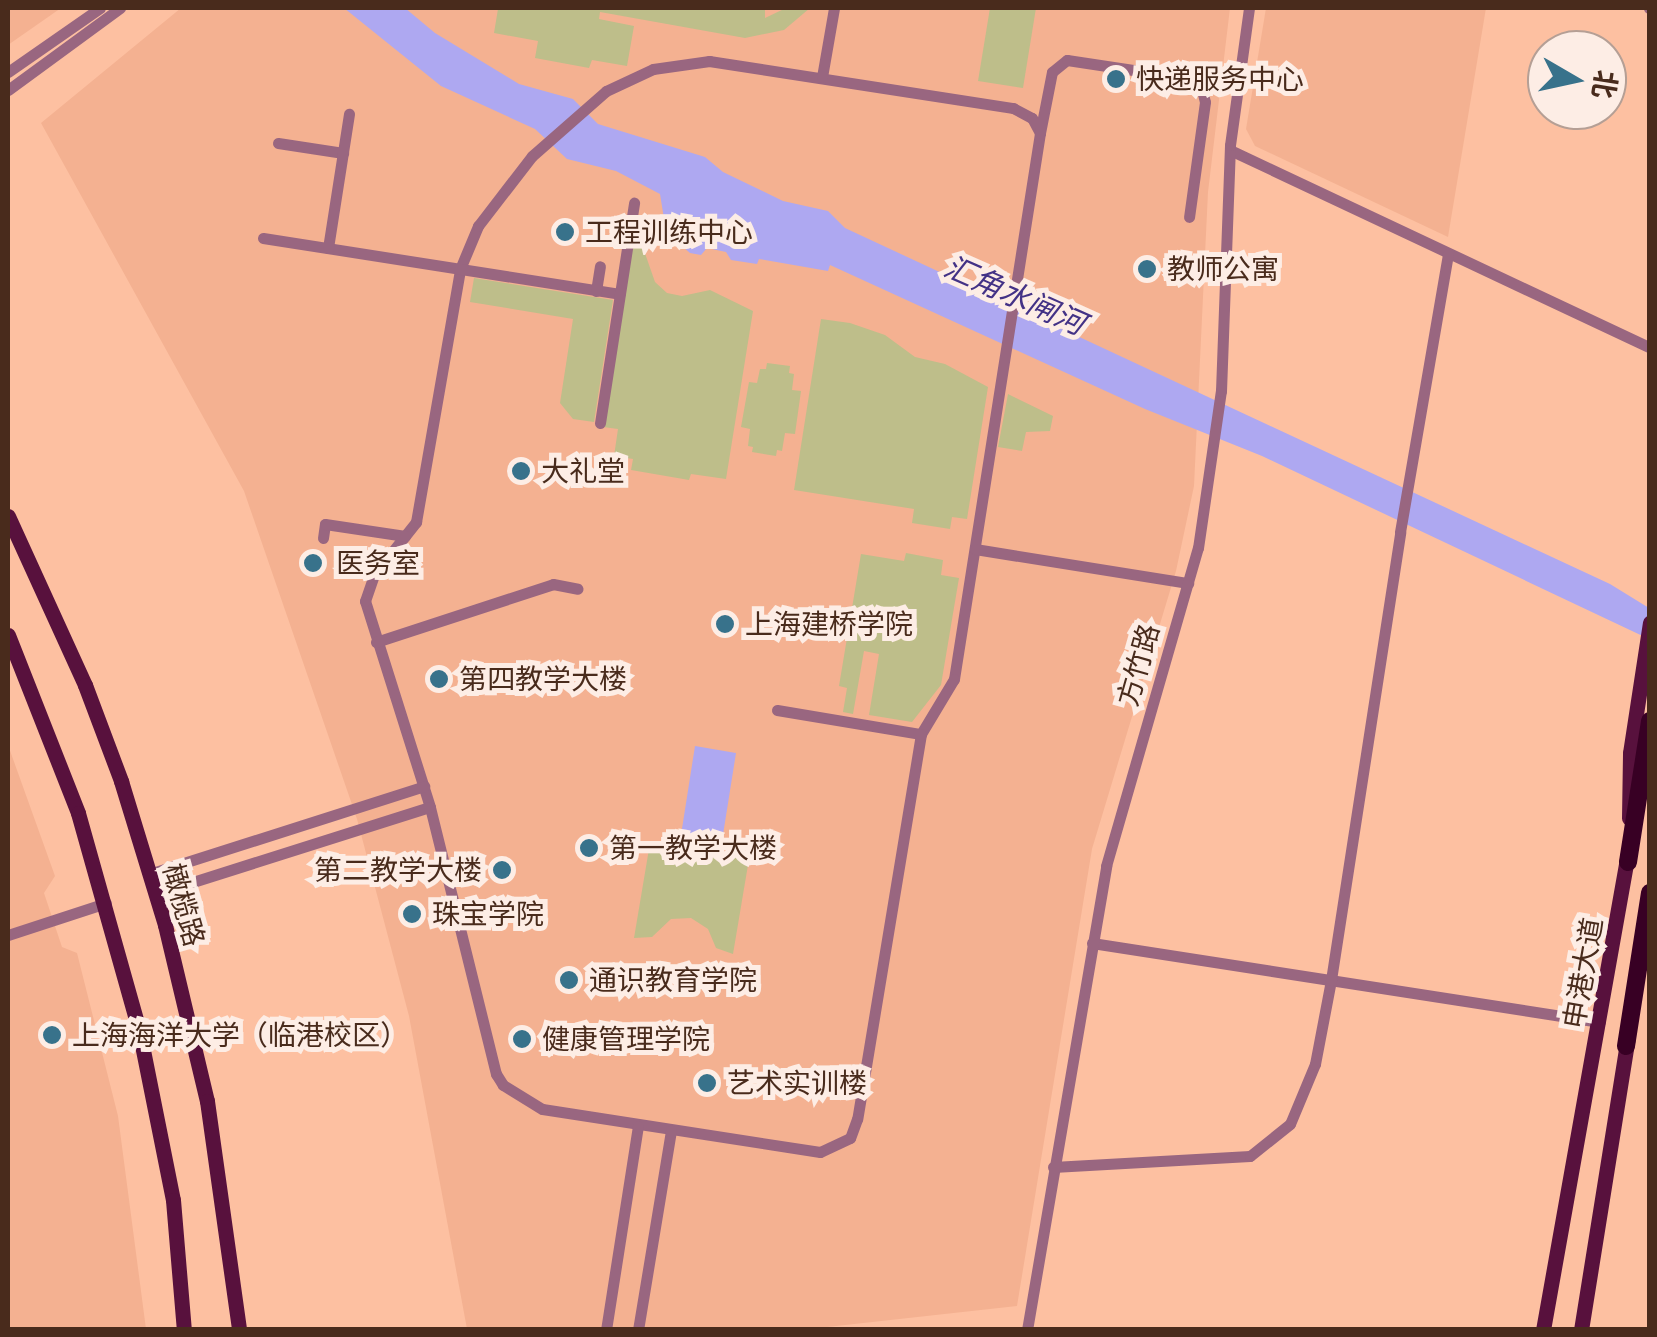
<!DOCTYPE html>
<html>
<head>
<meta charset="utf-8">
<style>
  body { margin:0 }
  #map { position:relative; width:1657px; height:1337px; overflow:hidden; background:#fdc0a1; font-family:"PT Sans","Noto Sans SC",sans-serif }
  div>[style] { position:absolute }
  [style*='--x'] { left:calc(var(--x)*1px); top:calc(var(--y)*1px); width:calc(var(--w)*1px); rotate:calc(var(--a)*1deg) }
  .built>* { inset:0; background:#f4b191 }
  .green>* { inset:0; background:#bebe8a }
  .water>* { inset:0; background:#aea8f1 }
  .minor>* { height:11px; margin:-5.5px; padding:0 5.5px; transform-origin:5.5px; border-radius:5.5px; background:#996680 }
  .major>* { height:15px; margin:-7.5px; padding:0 7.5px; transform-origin:7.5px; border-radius:7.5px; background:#58113d }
  .highway>* { height:18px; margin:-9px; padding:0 9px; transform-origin:9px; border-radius:9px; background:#380024 }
  .dots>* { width:28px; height:28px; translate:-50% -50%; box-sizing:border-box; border:5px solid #fdede5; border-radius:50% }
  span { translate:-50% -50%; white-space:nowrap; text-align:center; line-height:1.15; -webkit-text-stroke:10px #fdede5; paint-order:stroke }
  .poi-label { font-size:28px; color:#492b1c }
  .left { translate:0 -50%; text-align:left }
  .right { translate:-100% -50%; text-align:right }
  .street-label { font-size:28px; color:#492b1c }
  .water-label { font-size:30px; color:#433286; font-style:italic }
  .frame { position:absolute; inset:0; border:10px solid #492b1c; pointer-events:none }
  .north { position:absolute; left:1527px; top:30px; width:100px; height:100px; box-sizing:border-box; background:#fdede5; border:2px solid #b59f95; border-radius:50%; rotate:99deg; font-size:28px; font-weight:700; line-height:40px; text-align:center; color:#492b1c }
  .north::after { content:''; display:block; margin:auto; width:35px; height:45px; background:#38728b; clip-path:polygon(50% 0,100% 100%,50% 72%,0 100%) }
</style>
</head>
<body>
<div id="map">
  <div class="built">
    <div style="clip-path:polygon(8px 8px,61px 8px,8px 45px)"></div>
    <div style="clip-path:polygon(181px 8px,1230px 8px,1208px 192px,1194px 486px,1176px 571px,1092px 849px,1017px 1306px,800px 1330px,467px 1329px,409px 1016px,357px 819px,244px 491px,41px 123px)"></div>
    <div style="clip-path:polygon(1266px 8px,1486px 8px,1448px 237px,1255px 146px,1246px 129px)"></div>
    <div style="clip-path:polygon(8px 745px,55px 876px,44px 893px,62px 947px,77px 953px,118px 1116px,146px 1329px,8px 1329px)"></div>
  </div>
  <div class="green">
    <div style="clip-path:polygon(492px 8px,765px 8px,765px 18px,786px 8px,810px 8px,784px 30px,745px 38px,600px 12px,599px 19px,634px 26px,627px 66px,592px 60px,589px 68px,535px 58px,538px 41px,494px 33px,498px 9px)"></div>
    <div style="clip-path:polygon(990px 8px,1036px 8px,1023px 88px,978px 81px)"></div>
    <div style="clip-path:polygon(633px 238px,640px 239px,655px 282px,667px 293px,682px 296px,710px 290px,753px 311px,726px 479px,691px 474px,689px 480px,631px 470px,633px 459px,614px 456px,618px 429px,603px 427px)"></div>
    <div style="clip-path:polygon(474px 278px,613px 300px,594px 422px,573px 419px,560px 403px,573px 319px,470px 302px)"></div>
    <div style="clip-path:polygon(821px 319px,850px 323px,885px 335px,915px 357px,945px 364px,988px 387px,967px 519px,952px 517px,950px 529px,912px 523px,914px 509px,794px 490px)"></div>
    <div style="clip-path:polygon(767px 363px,790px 366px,789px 373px,794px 374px,792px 390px,801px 391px,795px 434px,785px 433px,782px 451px,777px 450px,776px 456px,752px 452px,753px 447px,748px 446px,750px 429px,741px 427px,749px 382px,757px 383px,760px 369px,766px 369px)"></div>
    <div style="clip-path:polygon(1008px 394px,1053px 416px,1050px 431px,1026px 432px,1022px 451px,998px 447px)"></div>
    <div style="clip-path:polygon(906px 553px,943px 560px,941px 575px,959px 578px,941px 685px,912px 722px,869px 715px,879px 654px,864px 651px,853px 714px,843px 712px,847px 688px,839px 686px,861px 554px,904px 561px)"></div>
    <div style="clip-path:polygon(650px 843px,749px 859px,733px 954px,716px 948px,708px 929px,691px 918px,671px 919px,652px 937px,634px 938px)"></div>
  </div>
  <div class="water">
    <div style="clip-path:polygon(344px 8px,405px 8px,435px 33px,519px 84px,573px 99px,598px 124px,705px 157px,723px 172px,783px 201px,828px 211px,845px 228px,1610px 584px,1649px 608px,1649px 639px,1262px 456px,1145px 409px,830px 265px,828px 271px,759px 259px,757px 264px,731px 260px,726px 252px,707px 248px,701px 255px,690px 253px,682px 246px,684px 237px,677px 228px,666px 231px,660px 194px,616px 171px,567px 159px,535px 129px,441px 86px)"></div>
    <div style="clip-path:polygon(695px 746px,736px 753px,722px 841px,693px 832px,691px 837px,681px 835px)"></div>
  </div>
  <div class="minor">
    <div style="--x:1649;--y:8;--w:1;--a:0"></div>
    <div style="--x:709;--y:61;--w:308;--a:8.8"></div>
    <div style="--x:1013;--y:108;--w:21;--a:28"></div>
    <div style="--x:1032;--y:118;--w:17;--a:62"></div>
    <div style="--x:1040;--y:133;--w:553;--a:98.95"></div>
    <div style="--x:954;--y:679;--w:64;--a:121"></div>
    <div style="--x:921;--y:734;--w:390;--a:99.4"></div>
    <div style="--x:857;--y:1119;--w:20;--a:110"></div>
    <div style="--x:850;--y:1138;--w:33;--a:155"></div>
    <div style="--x:820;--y:1152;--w:281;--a:-171.2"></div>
    <div style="--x:542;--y:1109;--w:46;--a:-148.4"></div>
    <div style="--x:503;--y:1085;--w:13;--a:-122"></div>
    <div style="--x:496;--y:1074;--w:275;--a:-103.9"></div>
    <div style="--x:430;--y:807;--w:216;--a:-107.5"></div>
    <div style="--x:365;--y:601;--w:28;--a:-71"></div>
    <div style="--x:374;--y:575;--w:68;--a:-51.6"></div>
    <div style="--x:416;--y:522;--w:257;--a:-80.1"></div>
    <div style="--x:460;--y:269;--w:47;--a:-67.3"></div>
    <div style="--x:478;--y:226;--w:88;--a:-52.4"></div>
    <div style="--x:532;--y:156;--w:98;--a:-41.3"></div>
    <div style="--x:606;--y:91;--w:52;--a:-25.1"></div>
    <div style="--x:653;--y:69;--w:57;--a:-8.1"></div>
    <div style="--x:8;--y:72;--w:112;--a:-34.8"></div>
    <div style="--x:822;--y:77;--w:70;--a:-80.1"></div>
    <div style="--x:8;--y:90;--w:139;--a:-36.2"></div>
    <div style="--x:1040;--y:133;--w:62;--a:-78.9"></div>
    <div style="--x:1052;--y:72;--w:19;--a:-39"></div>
    <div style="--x:1067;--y:60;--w:127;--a:8.6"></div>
    <div style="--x:1193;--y:79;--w:11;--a:41"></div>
    <div style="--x:1201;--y:86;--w:16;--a:76"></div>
    <div style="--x:1205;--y:102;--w:116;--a:97.9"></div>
    <div style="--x:278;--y:143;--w:66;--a:8.7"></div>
    <div style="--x:1230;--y:150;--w:464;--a:25.2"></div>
    <div style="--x:263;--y:238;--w:361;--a:8.9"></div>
    <div style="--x:328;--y:248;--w:136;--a:-81.1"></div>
    <div style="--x:596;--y:291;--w:25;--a:-81"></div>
    <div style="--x:600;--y:423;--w:223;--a:-81.2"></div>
    <div style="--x:323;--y:538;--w:14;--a:-82"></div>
    <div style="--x:325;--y:524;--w:81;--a:8.5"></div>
    <div style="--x:975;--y:549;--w:216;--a:9.1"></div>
    <div style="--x:376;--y:642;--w:186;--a:-18.1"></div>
    <div style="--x:553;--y:584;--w:25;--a:11"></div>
    <div style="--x:777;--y:710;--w:146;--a:9.5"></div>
    <div style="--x:149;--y:874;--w:289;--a:-17.7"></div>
    <div style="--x:155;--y:894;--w:288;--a:-17.6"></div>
    <div style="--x:8;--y:935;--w:103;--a:-18.1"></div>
    <div style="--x:1092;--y:943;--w:514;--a:8.84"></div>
    <div style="--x:1053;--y:1167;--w:197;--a:-3.2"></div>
    <div style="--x:1250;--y:1156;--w:51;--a:-38.7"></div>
    <div style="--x:1290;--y:1124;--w:65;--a:-67.4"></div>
    <div style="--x:1315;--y:1064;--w:86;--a:-79.2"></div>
    <div style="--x:1331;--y:980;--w:453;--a:-81.2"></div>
    <div style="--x:1400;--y:532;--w:282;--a:-80.2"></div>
    <div style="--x:606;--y:1330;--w:206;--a:-81.1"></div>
    <div style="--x:638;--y:1330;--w:202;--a:-80.6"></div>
    <div style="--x:1027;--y:1330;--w:471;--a:-80.3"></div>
    <div style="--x:1106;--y:866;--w:331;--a:-73.9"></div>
    <div style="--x:1198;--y:548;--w:159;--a:-81.7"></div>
    <div style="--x:1221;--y:391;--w:246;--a:-87.9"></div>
    <div style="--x:1230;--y:145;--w:138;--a:-82.1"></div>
  </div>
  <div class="major">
    <div style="--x:8;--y:516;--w:186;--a:65.5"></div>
    <div style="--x:85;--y:685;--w:103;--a:69.4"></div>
    <div style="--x:121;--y:781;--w:151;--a:73"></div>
    <div style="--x:165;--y:925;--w:181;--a:76.6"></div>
    <div style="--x:207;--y:1101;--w:231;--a:82"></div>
    <div style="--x:8;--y:635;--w:191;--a:68.5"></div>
    <div style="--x:78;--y:813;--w:225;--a:74.3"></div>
    <div style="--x:139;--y:1030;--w:173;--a:78.7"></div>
    <div style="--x:173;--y:1200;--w:130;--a:85.2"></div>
    <div style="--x:1629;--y:818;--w:65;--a:-89.1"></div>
    <div style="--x:1630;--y:753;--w:132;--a:-81.3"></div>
    <div style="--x:1543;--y:1330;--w:486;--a:-79.9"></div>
    <div style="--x:1581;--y:1330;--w:297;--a:-80.9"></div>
  </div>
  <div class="highway">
    <div style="--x:1628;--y:862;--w:143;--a:-81.1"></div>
    <div style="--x:1626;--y:1046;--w:155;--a:-81.1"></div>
  </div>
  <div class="dots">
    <div style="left:1116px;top:79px;background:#38728b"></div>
    <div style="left:565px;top:232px;background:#38728b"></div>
    <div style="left:1147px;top:269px;background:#38728b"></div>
    <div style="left:521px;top:471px;background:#38728b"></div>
    <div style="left:313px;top:563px;background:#38728b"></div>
    <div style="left:725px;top:624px;background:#38728b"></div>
    <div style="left:439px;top:679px;background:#38728b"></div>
    <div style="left:589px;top:848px;background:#38728b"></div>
    <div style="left:502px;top:870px;background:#38728b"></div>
    <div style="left:412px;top:914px;background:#38728b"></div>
    <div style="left:569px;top:980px;background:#38728b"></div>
    <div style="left:52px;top:1035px;background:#38728b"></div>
    <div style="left:522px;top:1039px;background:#38728b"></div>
    <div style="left:707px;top:1083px;background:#38728b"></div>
  </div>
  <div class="poi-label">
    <span class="left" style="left:1136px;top:79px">快递服务中心</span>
    <span class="left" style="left:585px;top:232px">工程训练中心</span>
    <span class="left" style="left:1167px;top:269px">教师公寓</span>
    <span class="left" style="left:541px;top:471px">大礼堂</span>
    <span class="left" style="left:336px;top:563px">医务室</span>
    <span class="left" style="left:745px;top:624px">上海建桥学院</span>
    <span class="left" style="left:459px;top:679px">第四教学大楼</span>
    <span class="left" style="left:609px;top:848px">第一教学大楼</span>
    <span class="right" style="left:482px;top:870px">第二教学大楼</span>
    <span class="left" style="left:432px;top:914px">珠宝学院</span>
    <span class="left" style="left:589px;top:980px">通识教育学院</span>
    <span class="left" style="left:72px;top:1035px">上海海洋大学（临港校区）</span>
    <span class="left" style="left:542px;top:1039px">健康管理学院</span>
    <span class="left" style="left:727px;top:1083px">艺术实训楼</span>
  </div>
  <div class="street-label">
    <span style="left:1138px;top:665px;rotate:-74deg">方竹路</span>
    <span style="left:184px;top:905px;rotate:74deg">橄榄路</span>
    <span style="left:1583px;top:973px;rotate:-80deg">申港大道</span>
  </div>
  <div class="water-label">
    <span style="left:1015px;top:295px;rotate:24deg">汇角水闸河</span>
  </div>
  <div class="frame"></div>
  <div class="north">北</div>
</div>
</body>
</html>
